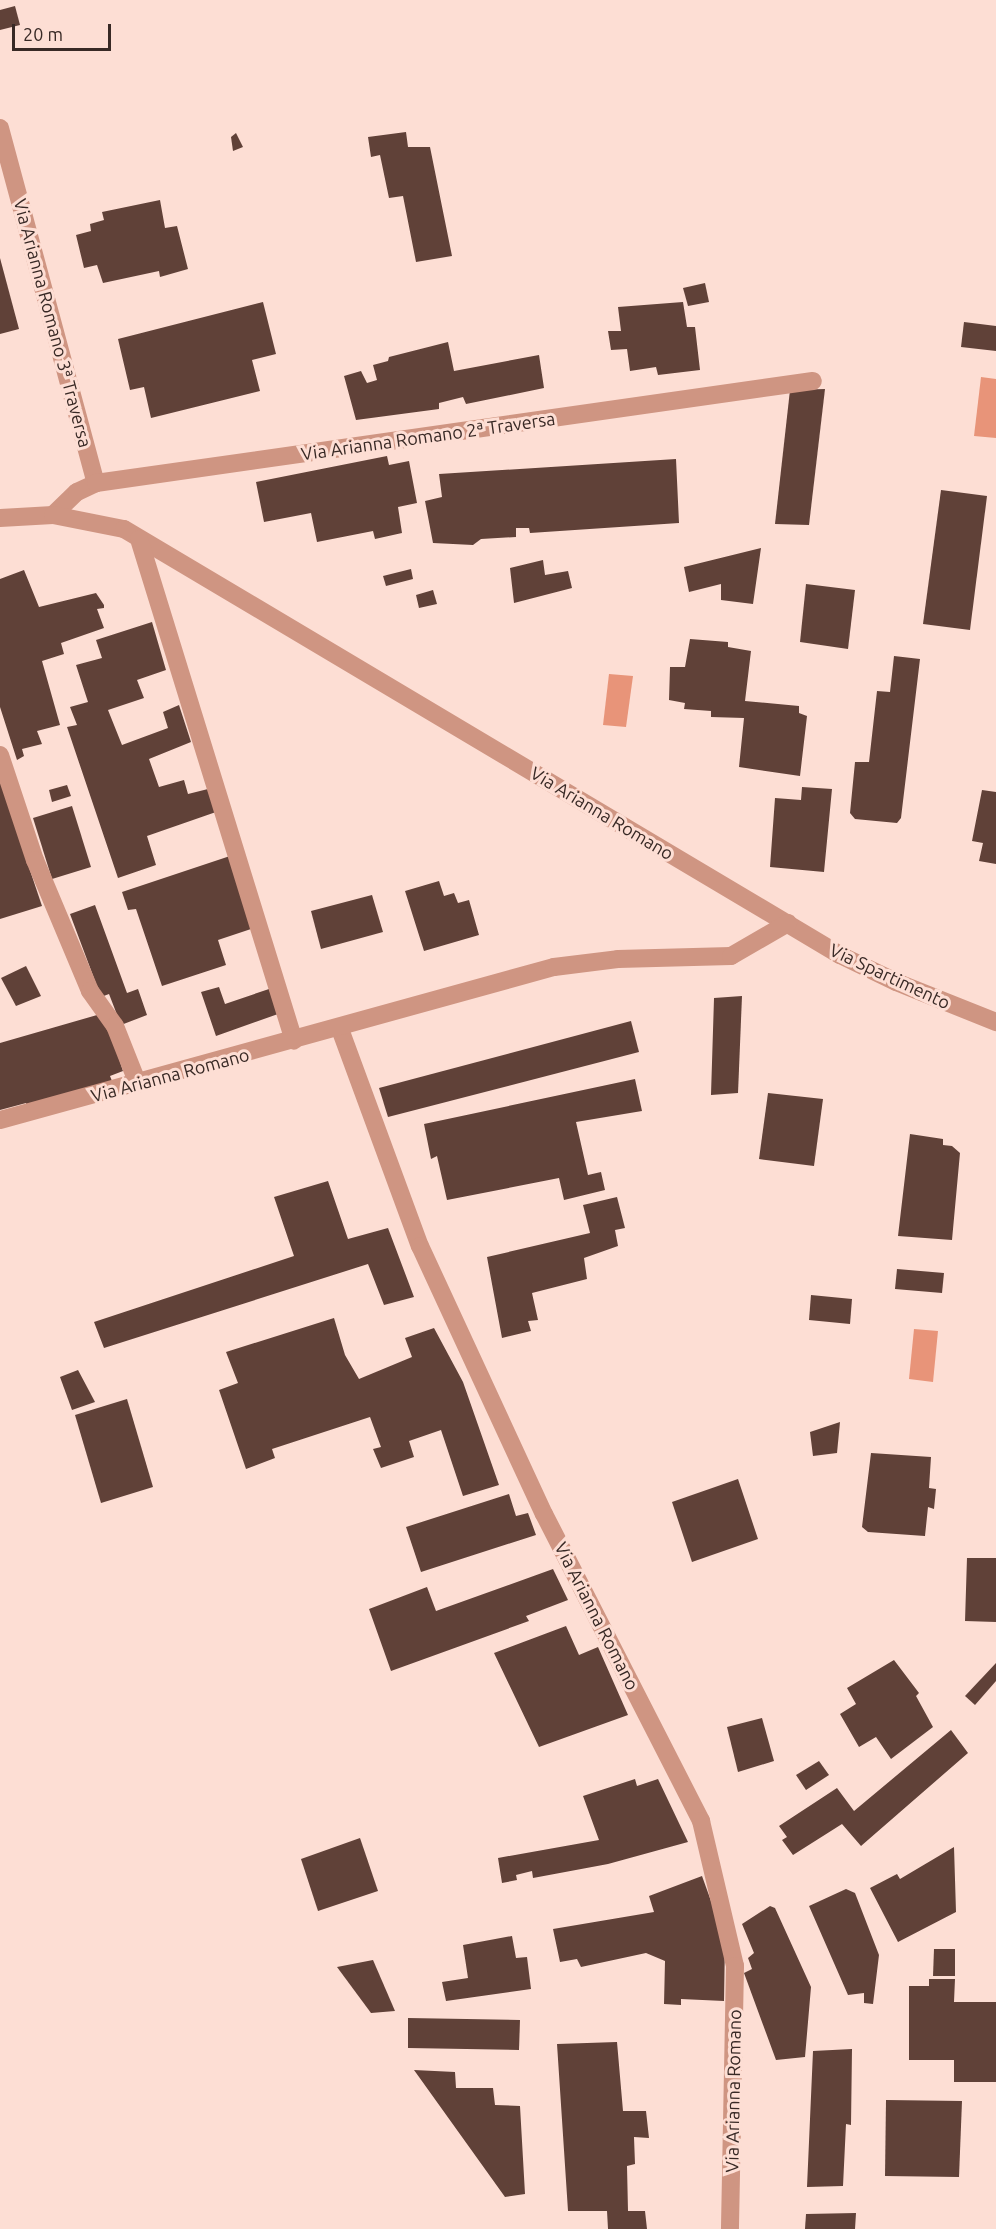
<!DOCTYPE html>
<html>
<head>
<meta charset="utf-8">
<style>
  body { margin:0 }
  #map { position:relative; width:996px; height:2229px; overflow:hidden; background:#fdded4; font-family:Ubuntu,sans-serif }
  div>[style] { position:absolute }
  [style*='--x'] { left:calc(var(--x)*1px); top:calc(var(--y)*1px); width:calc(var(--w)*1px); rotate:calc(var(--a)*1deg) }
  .water>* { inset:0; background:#e89479 }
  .building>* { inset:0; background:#604138 }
  .minor>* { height:18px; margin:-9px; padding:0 9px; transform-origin:9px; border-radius:9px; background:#cf9582 }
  span { translate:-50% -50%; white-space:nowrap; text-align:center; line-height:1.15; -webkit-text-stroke:6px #fdded4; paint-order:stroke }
  .street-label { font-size:18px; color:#382925 }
  .scale { position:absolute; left:12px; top:24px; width:99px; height:27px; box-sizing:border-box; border:3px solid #382925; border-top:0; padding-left:8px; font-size:18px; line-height:21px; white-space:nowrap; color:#382925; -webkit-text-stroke:4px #fdded4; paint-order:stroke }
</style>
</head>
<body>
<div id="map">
  <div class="water">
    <div style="clip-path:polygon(981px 377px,996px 379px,996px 438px,974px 436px)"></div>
    <div style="clip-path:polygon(609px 674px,633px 676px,626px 727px,603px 725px)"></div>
    <div style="clip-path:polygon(914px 1329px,938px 1331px,933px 1382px,909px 1379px)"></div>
  </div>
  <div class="building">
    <div style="clip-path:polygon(15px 6px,20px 25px,0 30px,0 10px)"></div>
    <div style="clip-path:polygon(406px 132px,408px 147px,430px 147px,452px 256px,416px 262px,403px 196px,389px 198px,380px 155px,371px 157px,368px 137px)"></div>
    <div style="clip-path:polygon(236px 133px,243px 147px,233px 151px,231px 137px)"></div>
    <div style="clip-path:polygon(160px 200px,165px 228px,177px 226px,188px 269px,160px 277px,159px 271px,103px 283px,97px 265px,84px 268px,76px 235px,91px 231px,90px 224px,104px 220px,102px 212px)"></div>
    <div style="clip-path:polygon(0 258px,19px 329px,0 334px)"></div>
    <div style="clip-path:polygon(705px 283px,709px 302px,688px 306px,683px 288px)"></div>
    <div style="clip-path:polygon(263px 302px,276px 354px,252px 360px,260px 391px,151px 418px,144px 387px,130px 390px,118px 339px)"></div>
    <div style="clip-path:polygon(683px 302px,687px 327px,695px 327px,700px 370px,658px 375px,656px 367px,630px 371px,627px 349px,611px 350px,608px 331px,621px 331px,618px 307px)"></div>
    <div style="clip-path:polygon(964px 322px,996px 326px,996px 351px,961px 347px)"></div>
    <div style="clip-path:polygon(448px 342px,454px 371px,539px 355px,544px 388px,466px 404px,463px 397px,439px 403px,439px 409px,356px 420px,344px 376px,361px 371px,367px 383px,377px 380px,373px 365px,388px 361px,389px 357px)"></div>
    <div style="clip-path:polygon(825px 389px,809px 525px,775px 524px,790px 390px)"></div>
    <div style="clip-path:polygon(387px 456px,389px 465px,409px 461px,417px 503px,398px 507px,402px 533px,375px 539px,373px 531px,317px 542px,311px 513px,264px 522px,256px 482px)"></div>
    <div style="clip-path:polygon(676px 459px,679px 523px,530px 533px,529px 528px,516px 528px,516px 537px,481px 539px,473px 545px,433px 543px,425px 501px,442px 497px,439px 474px)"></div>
    <div style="clip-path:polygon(941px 490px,987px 496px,970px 630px,923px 624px)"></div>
    <div style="clip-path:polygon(761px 548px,753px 604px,721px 600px,721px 584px,689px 592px,684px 567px)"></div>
    <div style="clip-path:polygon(543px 560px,545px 575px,568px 571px,572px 588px,514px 603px,510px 568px)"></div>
    <div style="clip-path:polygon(411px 569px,413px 579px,386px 586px,383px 576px)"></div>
    <div style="clip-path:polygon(24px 570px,39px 607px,96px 593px,104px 605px,104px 608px,97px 609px,104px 628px,61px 643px,64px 654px,42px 661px,60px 725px,37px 731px,42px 744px,22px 749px,24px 756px,17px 760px,0 707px,0 579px)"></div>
    <div style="clip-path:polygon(806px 584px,855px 590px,848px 649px,800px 642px)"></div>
    <div style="clip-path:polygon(433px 590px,437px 604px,419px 608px,416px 595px)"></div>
    <div style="clip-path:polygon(152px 622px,166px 670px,137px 680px,144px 698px,108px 710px,122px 745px,168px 728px,163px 712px,179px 705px,191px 742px,149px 759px,159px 787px,184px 780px,188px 794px,208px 789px,216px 812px,147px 836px,156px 865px,118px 878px,67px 727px,77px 725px,70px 707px,88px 702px,76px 665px,102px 658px,96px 640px)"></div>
    <div style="clip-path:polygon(690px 639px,728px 642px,728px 647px,751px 651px,745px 701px,799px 706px,799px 713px,807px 716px,800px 776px,739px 767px,744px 718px,711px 717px,711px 711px,684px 709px,685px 703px,669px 700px,670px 667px,685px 667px)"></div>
    <div style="clip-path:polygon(894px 656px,920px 659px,901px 818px,897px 823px,855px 819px,850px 813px,855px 762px,869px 762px,877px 691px,890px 692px)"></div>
    <div style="clip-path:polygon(0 781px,42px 906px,0 919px)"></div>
    <div style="clip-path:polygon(67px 785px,71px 796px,52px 802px,49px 790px)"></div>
    <div style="clip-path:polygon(802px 787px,832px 789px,824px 872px,770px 867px,775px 798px,801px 800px)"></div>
    <div style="clip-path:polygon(982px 790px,996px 792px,996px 864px,979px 861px,983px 843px,972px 841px)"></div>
    <div style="clip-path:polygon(72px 806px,91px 867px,52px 879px,33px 818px)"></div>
    <div style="clip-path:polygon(230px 856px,254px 928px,218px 940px,226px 965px,162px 986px,136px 909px,128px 910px,122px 892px)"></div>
    <div style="clip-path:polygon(439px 881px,444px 896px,454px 893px,458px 903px,469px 900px,479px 935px,424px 951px,405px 891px)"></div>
    <div style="clip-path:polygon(372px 895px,383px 932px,321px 949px,311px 911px)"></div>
    <div style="clip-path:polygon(95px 905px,127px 993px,138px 989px,147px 1015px,121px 1025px,109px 994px,101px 997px,70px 914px)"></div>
    <div style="clip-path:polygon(26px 966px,41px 996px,16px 1006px,1px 978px)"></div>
    <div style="clip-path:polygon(219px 987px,225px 1004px,269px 989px,278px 1014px,216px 1036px,201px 992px)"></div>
    <div style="clip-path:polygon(742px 996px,738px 1093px,711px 1095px,714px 998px)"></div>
    <div style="clip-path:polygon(104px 1013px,123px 1071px,110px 1076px,112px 1081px,28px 1108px,26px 1103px,0 1110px,0 1043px)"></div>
    <div style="clip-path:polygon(631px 1021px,639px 1052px,388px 1117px,379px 1088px)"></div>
    <div style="clip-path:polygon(635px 1079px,642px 1111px,576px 1122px,588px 1175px,601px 1172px,605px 1190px,564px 1200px,559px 1178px,447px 1200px,437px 1156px,431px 1159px,424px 1124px)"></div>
    <div style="clip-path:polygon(768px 1093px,823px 1099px,814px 1166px,759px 1159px)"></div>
    <div style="clip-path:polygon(910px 1134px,943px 1139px,943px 1145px,952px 1146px,960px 1153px,952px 1240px,898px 1236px)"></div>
    <div style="clip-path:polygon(328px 1181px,348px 1239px,388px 1228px,414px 1297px,384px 1305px,368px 1264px,104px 1348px,94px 1322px,294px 1256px,274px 1197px)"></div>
    <div style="clip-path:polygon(617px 1197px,625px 1228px,615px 1230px,618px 1246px,584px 1258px,587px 1279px,532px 1293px,538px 1320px,528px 1321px,531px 1331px,502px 1338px,487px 1257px,590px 1233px,583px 1205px)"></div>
    <div style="clip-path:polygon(897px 1269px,944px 1273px,942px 1293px,895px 1289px)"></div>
    <div style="clip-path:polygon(811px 1295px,852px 1299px,850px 1324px,809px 1320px)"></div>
    <div style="clip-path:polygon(334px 1318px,345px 1355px,359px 1379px,412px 1357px,405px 1338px,434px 1328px,463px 1382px,499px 1485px,463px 1496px,441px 1430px,409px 1441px,414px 1457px,381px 1468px,373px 1449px,381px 1447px,370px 1417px,272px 1449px,275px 1458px,246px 1469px,219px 1390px,238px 1383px,226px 1352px)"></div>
    <div style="clip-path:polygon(78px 1370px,95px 1402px,72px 1410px,60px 1377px)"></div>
    <div style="clip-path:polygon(127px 1399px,153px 1487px,101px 1503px,75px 1415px)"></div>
    <div style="clip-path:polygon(840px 1422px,837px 1453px,813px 1456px,810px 1432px)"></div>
    <div style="clip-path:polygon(871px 1453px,931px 1457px,929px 1488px,936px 1489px,934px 1509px,928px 1507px,925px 1536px,868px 1532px,862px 1527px)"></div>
    <div style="clip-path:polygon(738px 1479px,758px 1539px,692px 1562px,672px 1502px)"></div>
    <div style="clip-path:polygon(509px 1494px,516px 1516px,528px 1513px,536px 1535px,421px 1572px,406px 1527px)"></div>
    <div style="clip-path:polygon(967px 1558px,996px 1558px,996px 1622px,965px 1621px)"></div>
    <div style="clip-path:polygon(553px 1569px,568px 1600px,526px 1616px,529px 1621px,391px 1671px,369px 1609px,427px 1587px,436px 1611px)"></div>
    <div style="clip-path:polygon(566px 1626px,579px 1655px,598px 1647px,628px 1715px,539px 1747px,494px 1653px)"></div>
    <div style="clip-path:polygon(894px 1660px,919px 1693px,916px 1696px,933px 1727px,891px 1759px,876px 1737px,859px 1747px,840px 1714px,856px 1704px,847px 1688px)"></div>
    <div style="clip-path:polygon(996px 1663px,996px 1681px,975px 1705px,965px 1696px)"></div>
    <div style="clip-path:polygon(762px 1718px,774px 1761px,738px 1772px,727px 1727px)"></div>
    <div style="clip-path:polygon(951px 1730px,968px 1753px,861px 1846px,842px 1824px,793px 1855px,782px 1840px,787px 1837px,779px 1826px,837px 1788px,854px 1811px)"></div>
    <div style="clip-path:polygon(819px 1761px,829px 1775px,806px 1790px,796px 1775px)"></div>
    <div style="clip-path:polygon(635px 1779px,637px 1786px,658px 1779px,688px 1842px,608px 1864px,533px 1878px,532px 1871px,516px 1875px,517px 1880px,502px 1883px,498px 1858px,599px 1840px,583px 1796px)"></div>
    <div style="clip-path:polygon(360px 1838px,378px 1891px,318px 1911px,301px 1859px)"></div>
    <div style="clip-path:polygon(954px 1847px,956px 1912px,898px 1942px,870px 1888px,897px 1874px,900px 1879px)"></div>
    <div style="clip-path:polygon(702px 1876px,725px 1940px,724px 2001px,681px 1999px,681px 2005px,664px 2004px,665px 1961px,646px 1953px,581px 1967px,577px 1959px,560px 1962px,553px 1929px,654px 1912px,649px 1896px)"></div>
    <div style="clip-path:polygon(846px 1889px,855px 1893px,879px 1955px,873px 2004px,864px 2003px,864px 1993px,848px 1995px,809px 1906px)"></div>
    <div style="clip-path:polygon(770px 1906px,775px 1908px,811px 1987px,805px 2057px,776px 2060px,744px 1973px,752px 1969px,748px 1958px,754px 1953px,742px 1924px)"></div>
    <div style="clip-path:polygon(512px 1936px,516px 1958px,527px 1957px,531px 1989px,446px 2001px,442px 1982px,468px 1978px,463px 1945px)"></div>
    <div style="clip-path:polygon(934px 1949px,955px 1949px,955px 1976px,933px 1976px)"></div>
    <div style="clip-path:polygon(373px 1960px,395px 2011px,371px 2013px,337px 1967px)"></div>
    <div style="clip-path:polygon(929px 1979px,955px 1979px,954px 2002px,996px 2002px,996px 2082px,954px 2082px,954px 2060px,909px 2060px,909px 1986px,929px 1986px)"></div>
    <div style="clip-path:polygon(408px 2018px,520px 2020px,519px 2050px,408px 2048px)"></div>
    <div style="clip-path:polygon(617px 2042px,623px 2111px,646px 2111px,649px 2138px,634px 2137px,635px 2164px,627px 2166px,628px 2211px,645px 2211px,647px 2229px,608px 2229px,607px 2211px,568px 2211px,557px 2044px)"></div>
    <div style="clip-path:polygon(852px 2049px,851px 2125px,846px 2124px,843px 2186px,807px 2187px,813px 2051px)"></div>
    <div style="clip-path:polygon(414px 2070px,455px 2072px,456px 2088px,493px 2088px,495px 2105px,520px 2106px,525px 2194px,505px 2197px)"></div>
    <div style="clip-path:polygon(886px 2100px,962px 2101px,959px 2177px,885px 2176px)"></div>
    <div style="clip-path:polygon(856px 2213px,855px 2229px,805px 2229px,806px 2214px)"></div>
  </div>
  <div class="minor">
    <div style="--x:0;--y:128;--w:368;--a:74.9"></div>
    <div style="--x:53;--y:515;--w:33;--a:-44"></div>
    <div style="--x:77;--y:492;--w:21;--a:-25"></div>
    <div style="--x:96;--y:483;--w:724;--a:-8.1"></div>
    <div style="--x:0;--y:518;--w:53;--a:-3.2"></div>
    <div style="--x:53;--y:515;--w:72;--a:11.2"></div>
    <div style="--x:124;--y:529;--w:833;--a:30.75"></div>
    <div style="--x:840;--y:955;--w:62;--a:25.7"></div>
    <div style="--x:896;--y:982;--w:108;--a:21.8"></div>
    <div style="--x:139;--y:539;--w:525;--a:72.84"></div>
    <div style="--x:0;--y:755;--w:111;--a:71.6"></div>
    <div style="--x:35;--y:860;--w:142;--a:67.2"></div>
    <div style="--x:90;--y:991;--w:43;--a:54.5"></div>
    <div style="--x:115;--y:1026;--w:62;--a:68.4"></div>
    <div style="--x:340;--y:1029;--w:231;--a:69.8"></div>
    <div style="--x:420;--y:1246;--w:295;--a:65.2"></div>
    <div style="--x:544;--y:1514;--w:345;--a:62.9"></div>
    <div style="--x:701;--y:1821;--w:149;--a:76.8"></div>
    <div style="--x:735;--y:1966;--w:263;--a:91.1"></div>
    <div style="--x:0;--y:1120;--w:575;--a:-15.44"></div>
    <div style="--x:554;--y:967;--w:64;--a:-7.1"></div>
    <div style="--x:618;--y:959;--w:113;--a:-1.5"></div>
    <div style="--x:731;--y:956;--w:66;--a:-30.1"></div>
  </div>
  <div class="street-label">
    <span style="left:53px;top:323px;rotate:75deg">Via Arianna Romano 3ª Traversa</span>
    <span style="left:428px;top:436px;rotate:-8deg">Via Arianna Romano 2ª Traversa</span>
    <span style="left:602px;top:813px;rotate:31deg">Via Arianna Romano</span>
    <span style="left:890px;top:976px;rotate:25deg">Via Spartimento</span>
    <span style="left:170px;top:1075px;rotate:-15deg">Via Arianna Romano</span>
    <span style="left:597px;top:1616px;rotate:63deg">Via Arianna Romano</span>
    <span style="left:733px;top:2091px;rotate:-89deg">Via Arianna Romano</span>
  </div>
  <div class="scale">20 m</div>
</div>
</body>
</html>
